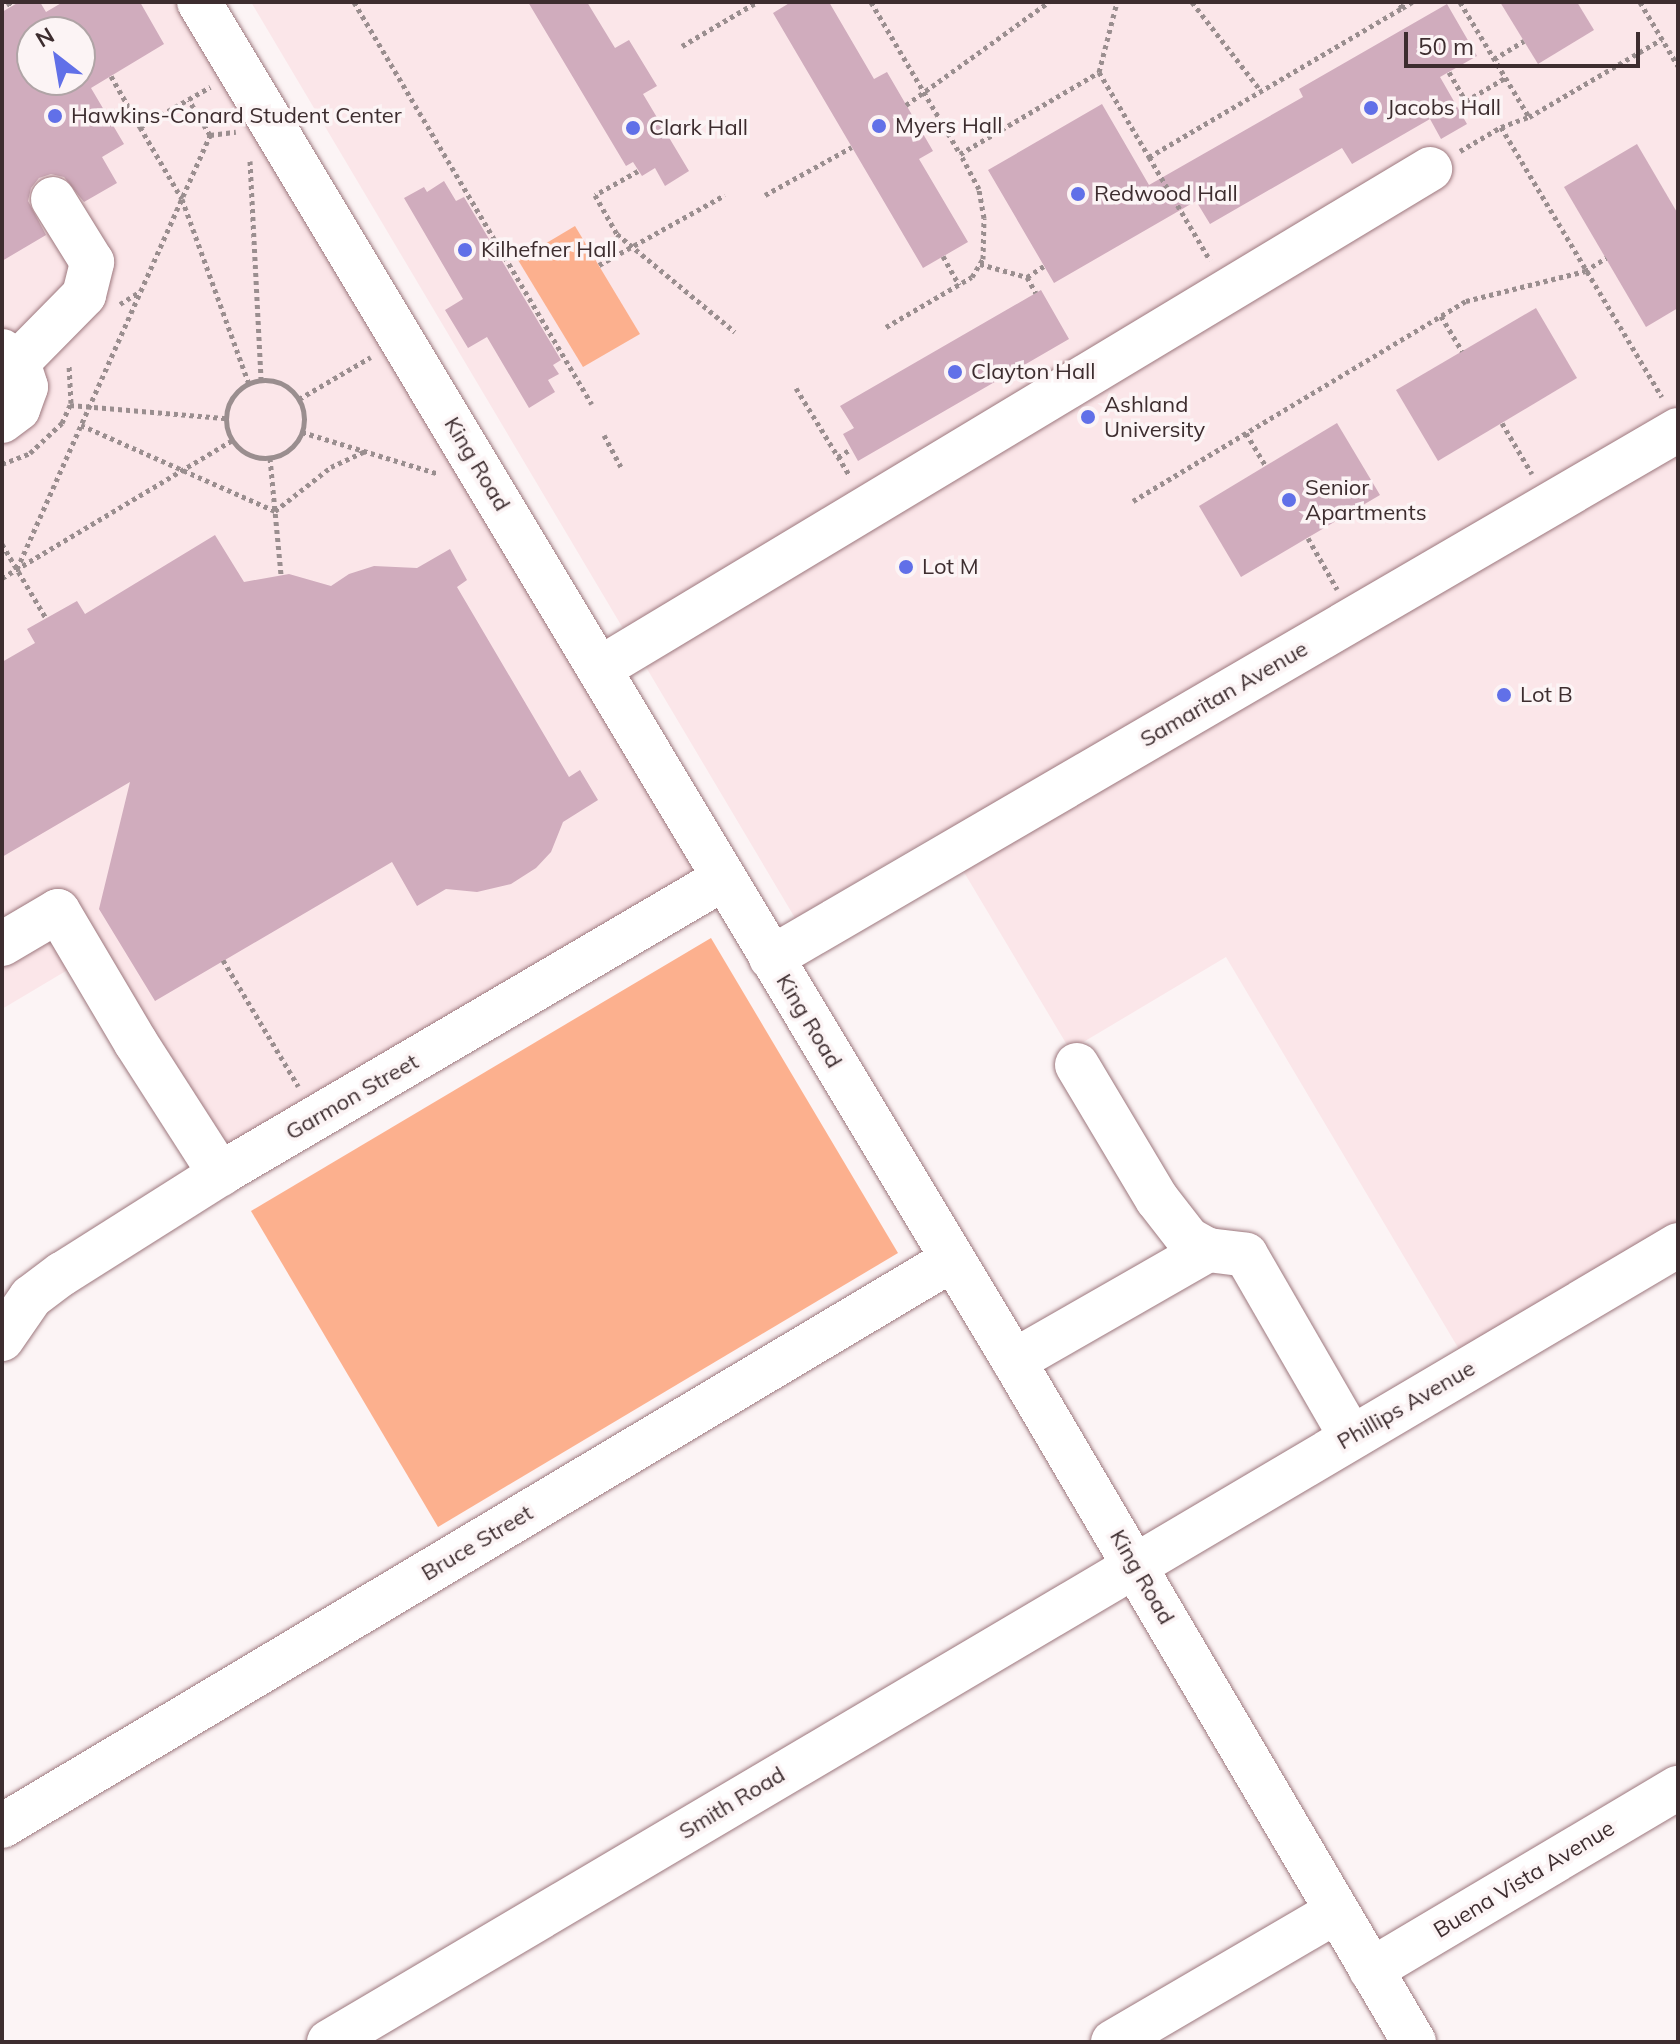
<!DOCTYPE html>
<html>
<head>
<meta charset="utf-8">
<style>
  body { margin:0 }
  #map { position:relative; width:1680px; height:2044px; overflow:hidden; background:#fcf4f5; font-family:Mulish,sans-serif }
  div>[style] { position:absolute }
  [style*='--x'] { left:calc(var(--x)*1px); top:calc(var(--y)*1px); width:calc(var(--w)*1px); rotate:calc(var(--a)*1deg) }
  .built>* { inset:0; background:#fbe6e9 }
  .green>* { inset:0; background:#fcb08e }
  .building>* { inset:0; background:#d0acbd }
  .path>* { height:5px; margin-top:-2.5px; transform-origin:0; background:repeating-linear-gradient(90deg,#9a8e8f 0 4px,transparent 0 8px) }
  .path>.ring { margin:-2.5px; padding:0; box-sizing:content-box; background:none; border:5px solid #9a8e8f; border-radius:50% }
  .roads { filter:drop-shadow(0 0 2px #9d787e) drop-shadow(0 0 2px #9d787e) }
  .minor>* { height:44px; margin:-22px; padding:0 22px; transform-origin:22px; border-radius:22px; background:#fff }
  .dots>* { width:22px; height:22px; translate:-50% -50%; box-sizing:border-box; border:4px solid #fcf4f5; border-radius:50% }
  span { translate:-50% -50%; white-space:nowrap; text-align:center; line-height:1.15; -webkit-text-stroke:7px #fcf4f5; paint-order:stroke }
  .poi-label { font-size:22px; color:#3d2d2f }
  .left { translate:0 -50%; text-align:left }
  .street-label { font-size:22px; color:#3d2d2f }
  .frame { position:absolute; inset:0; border:4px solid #3d2d2f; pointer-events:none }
  .north { position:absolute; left:16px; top:16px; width:80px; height:80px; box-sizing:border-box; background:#fcf4f5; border:2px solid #b0a4a6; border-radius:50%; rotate:329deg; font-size:22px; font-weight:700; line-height:32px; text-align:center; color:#3d2d2f }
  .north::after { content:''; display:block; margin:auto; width:28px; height:36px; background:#6170e8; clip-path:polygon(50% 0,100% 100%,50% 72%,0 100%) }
  .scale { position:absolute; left:1404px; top:32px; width:236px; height:36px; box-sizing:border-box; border:4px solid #3d2d2f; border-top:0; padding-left:10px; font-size:24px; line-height:28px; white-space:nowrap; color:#3d2d2f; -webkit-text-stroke:6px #fcf4f5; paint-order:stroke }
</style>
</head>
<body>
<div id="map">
  <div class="built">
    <div style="clip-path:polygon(evenodd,2px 2px,185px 2px,702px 878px,220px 1174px,86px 959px,2px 1009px,2px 2px,32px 32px,80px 32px,80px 80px,32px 80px,32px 32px)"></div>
    <div style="clip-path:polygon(251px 2px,1678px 2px,1678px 1221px,1460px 1351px,1226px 957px,1070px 1050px,940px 832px,795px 918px)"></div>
  </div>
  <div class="green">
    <div style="clip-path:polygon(575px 226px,640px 334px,583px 367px,518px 260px)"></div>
    <div style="clip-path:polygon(711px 938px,898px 1253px,438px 1527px,251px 1211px)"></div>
  </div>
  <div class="building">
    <div style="clip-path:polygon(evenodd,19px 2px,40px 2px,46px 12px,63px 2px,140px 2px,164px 44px,91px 88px,124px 144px,102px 157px,117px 183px,84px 202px,64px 177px,51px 174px,39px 178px,31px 188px,28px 201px,46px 235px,2px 261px,2px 12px,19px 2px,32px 32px,80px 32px,80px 80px,32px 80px,32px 32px)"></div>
    <div style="clip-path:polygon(528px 2px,587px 2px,615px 48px,629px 40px,657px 86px,643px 94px,689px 171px,665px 186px,655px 168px,642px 176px,633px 162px,626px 166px)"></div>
    <div style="clip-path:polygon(791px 2px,829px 2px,874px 79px,887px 72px,933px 151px,919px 159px,968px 242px,923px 268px,773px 13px)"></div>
    <div style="clip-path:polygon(1500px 2px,1577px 2px,1594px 30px,1538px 64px)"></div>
    <div style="clip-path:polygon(1447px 4px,1477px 56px,1440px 77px,1467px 124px,1441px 139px,1430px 119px,1352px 164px,1342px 148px,1210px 224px,1196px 201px,1054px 283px,988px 170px,1102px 104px,1149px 185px,1303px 97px,1299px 89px)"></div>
    <div style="clip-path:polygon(1637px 144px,1678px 214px,1678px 308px,1646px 327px,1564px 187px)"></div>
    <div style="clip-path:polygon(444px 181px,456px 201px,464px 197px,561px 360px,553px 365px,559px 374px,548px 380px,555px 392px,529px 408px,487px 337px,468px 348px,445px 310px,463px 299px,404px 198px,424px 187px,427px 192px)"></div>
    <div style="clip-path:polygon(1041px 290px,1069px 339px,858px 461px,843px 434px,854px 428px,840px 406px)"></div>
    <div style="clip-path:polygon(1536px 308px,1577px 378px,1438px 461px,1396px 390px)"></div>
    <div style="clip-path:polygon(1337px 423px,1380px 495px,1241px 577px,1199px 506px)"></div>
    <div style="clip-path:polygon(215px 535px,244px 582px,289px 574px,331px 586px,349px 574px,374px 566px,417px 568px,450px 549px,467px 580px,457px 587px,569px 777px,580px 770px,598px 800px,563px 822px,551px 852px,536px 868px,511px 884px,477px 892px,446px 889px,417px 906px,392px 862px,155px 1001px,99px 909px,130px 782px,2px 857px,2px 662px,35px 643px,27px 629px,77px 601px,85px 614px)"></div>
  </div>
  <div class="path">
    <div style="--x:8;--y:2;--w:6;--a:59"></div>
    <div style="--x:354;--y:2;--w:467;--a:59.4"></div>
    <div style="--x:871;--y:2;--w:176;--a:59.6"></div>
    <div style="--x:960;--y:154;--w:161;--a:-30.5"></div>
    <div style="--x:1099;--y:72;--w:99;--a:59.5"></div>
    <div style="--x:1149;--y:157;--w:294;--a:-30.5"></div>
    <div style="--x:1402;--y:8;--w:7;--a:-117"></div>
    <div style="--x:1192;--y:2;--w:113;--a:52.2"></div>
    <div style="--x:1460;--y:2;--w:134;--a:59"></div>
    <div style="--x:1640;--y:2;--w:74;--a:59.3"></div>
    <div style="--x:1402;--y:8;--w:12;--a:-31"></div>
    <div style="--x:682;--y:46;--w:87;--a:-30.4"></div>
    <div style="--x:1494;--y:59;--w:35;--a:-31"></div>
    <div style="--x:1099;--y:72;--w:72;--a:-75.6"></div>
    <div style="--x:1449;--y:72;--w:34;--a:60"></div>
    <div style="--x:1466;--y:101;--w:45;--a:-30.5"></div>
    <div style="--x:111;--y:76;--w:59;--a:60.4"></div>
    <div style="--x:140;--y:127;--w:81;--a:-29.7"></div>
    <div style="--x:906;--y:105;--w:176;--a:-35.8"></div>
    <div style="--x:140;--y:127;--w:83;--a:59.7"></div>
    <div style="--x:182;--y:199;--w:197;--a:70.1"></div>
    <div style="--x:1501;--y:127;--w:314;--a:59.2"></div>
    <div style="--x:210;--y:135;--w:26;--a:-7"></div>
    <div style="--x:1460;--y:151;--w:48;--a:-30.3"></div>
    <div style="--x:1501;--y:127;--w:30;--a:-20"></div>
    <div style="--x:1529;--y:117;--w:154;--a:-30.4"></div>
    <div style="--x:1149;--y:157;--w:120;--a:59.4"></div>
    <div style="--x:250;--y:161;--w:220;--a:87.1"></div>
    <div style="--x:638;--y:171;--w:49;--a:150.8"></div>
    <div style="--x:595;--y:195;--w:45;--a:60.6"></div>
    <div style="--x:617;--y:234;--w:153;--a:39.7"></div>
    <div style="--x:765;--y:195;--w:99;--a:-28.9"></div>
    <div style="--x:943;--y:256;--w:33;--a:61"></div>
    <div style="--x:980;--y:264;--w:49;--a:15.5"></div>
    <div style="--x:1027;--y:277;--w:20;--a:-33"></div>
    <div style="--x:599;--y:265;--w:144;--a:-29.1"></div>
    <div style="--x:1027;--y:277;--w:18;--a:61"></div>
    <div style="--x:120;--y:304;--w:22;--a:-32"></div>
    <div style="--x:1441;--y:316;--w:41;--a:59"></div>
    <div style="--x:886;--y:327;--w:99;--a:-30.2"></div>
    <div style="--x:972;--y:277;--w:21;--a:-59"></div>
    <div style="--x:983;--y:259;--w:41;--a:-88.6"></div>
    <div style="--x:984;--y:218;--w:29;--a:-100"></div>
    <div style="--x:979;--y:189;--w:40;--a:-118"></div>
    <div class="ring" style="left:226px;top:380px;width:73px;height:73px"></div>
    <div style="--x:796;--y:388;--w:103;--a:58.5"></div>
    <div style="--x:299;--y:399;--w:83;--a:-30.3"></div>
    <div style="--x:70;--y:405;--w:157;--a:4.8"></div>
    <div style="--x:1502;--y:423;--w:59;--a:59.5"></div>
    <div style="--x:81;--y:425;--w:212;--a:23.9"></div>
    <div style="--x:275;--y:511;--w:71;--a:-38.2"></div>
    <div style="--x:331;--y:467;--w:38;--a:-25"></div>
    <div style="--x:302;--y:432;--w:143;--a:17"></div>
    <div style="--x:1246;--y:433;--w:39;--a:59"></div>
    <div style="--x:604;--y:435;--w:36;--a:62"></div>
    <div style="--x:838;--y:457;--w:15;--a:-32"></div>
    <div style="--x:270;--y:458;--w:117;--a:84.6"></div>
    <div style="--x:2;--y:464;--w:30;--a:-21"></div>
    <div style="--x:30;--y:453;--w:44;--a:-43.2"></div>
    <div style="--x:62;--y:423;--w:22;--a:-66"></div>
    <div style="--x:71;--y:403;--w:38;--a:-93"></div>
    <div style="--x:1133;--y:501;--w:388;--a:-31"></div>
    <div style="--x:1466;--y:301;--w:123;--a:-14.1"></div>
    <div style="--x:1585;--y:271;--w:25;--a:-32"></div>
    <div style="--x:1308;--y:538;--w:59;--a:60.4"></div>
    <div style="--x:2;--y:544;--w:86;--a:59.3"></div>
    <div style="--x:17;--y:569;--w:475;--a:-66"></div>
    <div style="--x:210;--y:135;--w:41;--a:-121"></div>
    <div style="--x:2;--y:578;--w:269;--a:-30.9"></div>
    <div style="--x:223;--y:960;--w:147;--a:59.2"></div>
  </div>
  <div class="roads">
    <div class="minor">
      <div style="--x:199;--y:2;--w:1585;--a:59.05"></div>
      <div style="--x:1014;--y:1361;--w:790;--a:59.57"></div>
      <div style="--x:2;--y:351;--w:19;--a:35"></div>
      <div style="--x:18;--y:362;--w:26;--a:72"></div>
      <div style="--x:26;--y:387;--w:23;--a:110"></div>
      <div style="--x:18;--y:409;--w:20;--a:143"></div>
      <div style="--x:18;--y:362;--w:94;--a:-45.4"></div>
      <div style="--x:84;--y:295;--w:34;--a:-76"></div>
      <div style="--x:92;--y:262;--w:74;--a:-121.8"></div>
      <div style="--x:599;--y:669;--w:970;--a:-31.03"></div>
      <div style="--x:2;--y:944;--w:65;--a:-30.5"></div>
      <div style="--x:58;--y:911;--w:153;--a:59.4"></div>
      <div style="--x:136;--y:1043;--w:156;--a:57.3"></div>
      <div style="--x:771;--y:958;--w:1049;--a:-30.21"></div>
      <div style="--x:1077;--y:1065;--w:156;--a:59.2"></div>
      <div style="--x:1157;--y:1199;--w:51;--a:52.2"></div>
      <div style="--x:1188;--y:1239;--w:23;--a:29"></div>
      <div style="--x:1208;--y:1250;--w:38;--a:7"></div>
      <div style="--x:1246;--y:1255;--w:210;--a:60"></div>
      <div style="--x:2;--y:1339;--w:51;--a:-55.4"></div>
      <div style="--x:31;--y:1297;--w:39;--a:-37"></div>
      <div style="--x:62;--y:1274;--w:193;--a:-32.3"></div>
      <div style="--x:225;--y:1171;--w:577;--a:-30.39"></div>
      <div style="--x:1014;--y:1361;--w:224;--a:-29.8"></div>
      <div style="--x:2;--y:1826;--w:1107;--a:-30.8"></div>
      <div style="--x:1371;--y:1970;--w:357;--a:-30.7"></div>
      <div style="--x:329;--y:2042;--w:1567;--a:-30.57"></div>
      <div style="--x:1113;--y:2042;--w:259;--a:-30.3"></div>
    </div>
  </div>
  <div class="dots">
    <div style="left:1371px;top:108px;background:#6170e8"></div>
    <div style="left:55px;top:116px;background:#6170e8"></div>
    <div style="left:879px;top:126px;background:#6170e8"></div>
    <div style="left:633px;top:128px;background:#6170e8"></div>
    <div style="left:1078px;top:194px;background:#6170e8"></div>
    <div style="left:465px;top:250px;background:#6170e8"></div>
    <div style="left:955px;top:372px;background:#6170e8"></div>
    <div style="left:1088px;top:417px;background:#6170e8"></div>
    <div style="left:1289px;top:500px;background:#6170e8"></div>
    <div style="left:906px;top:567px;background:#6170e8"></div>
    <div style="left:1504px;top:695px;background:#6170e8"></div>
  </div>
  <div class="poi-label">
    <span class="left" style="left:1387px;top:108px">Jacobs Hall</span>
    <span class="left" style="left:71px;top:116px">Hawkins-Conard Student Center</span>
    <span class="left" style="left:895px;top:126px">Myers Hall</span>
    <span class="left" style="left:649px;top:128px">Clark Hall</span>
    <span class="left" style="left:1094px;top:194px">Redwood Hall</span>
    <span class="left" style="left:481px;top:250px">Kilhefner Hall</span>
    <span class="left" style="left:971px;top:372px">Clayton Hall</span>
    <span class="left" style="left:1104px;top:417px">Ashland<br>University</span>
    <span class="left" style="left:1305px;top:500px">Senior<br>Apartments</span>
    <span class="left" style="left:922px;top:567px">Lot M</span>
    <span class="left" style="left:1520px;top:695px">Lot B</span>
  </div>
  <div class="street-label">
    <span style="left:477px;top:464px;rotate:59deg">King Road</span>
    <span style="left:1224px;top:694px;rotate:-30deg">Samaritan Avenue</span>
    <span style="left:809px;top:1021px;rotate:59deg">King Road</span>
    <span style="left:352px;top:1097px;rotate:-30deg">Garmon Street</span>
    <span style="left:1406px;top:1405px;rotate:-30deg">Phillips Avenue</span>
    <span style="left:477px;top:1543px;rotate:-31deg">Bruce Street</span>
    <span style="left:1142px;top:1577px;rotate:60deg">King Road</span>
    <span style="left:732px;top:1803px;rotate:-31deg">Smith Road</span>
    <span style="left:1524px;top:1879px;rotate:-31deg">Buena Vista Avenue</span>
  </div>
  <div class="frame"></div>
  <div class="north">N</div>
  <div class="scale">50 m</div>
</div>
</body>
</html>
